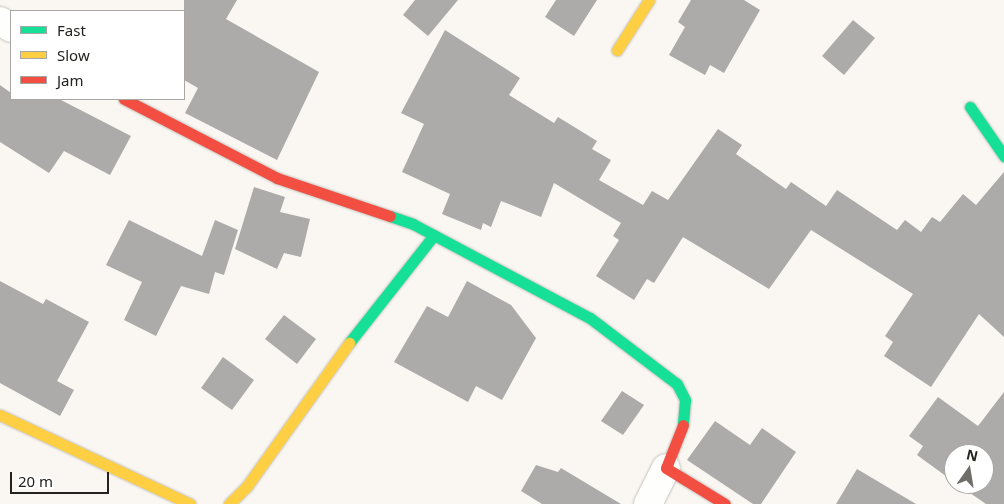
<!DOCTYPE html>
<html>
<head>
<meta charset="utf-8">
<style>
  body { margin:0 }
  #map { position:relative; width:1004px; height:504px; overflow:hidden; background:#faf7f2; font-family:"Noto Sans",sans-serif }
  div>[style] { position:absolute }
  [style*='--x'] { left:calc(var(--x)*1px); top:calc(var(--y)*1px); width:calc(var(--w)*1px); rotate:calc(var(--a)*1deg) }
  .building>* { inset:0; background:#acaba9 }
  .roads { filter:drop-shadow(0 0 1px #c5c2be) drop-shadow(0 0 1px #c5c2be) }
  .street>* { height:28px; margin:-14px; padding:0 14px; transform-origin:14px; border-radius:14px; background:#fefefd }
  .fast>* { height:11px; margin:-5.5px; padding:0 5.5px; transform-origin:5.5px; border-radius:5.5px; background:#16e098 }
  .slow>* { height:11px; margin:-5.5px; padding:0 5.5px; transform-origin:5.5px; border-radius:5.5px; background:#ffcf43 }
  .jam>* { height:11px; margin:-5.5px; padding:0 5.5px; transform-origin:5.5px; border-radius:5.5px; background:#f24e42 }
  span { translate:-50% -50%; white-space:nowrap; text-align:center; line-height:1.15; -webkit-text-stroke:5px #fff; paint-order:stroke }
  .legend { position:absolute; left:10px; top:10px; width:175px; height:90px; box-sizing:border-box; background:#fff; border:1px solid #a7a7a5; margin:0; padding:6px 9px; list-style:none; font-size:15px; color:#24221f }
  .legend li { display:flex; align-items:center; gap:10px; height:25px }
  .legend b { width:25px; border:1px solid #a7a7a5 }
  .north { position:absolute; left:944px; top:444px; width:50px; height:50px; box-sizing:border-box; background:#fff; border:1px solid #a7a7a5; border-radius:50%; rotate:13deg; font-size:14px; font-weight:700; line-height:20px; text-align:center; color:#24221f }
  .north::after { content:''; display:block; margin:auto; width:18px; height:22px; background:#6f6d69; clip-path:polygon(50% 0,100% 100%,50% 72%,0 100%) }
  .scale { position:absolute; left:10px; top:472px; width:99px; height:22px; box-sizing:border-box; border:2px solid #24221f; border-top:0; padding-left:6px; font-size:15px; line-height:18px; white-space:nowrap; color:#24221f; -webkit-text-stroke:4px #fff; paint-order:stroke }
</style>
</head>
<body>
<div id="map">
  <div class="building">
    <div style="clip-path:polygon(184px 0,237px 0,226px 19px,319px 72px,277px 160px,185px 113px,198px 88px,184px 80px)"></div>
    <div style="clip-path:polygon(415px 0,458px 0,428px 36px,403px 15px)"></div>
    <div style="clip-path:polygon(556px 0,597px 0,574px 36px,545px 17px)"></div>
    <div style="clip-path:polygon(691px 0,744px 0,760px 10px,724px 73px,710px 65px,705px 75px,669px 55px,685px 27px,678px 22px)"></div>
    <div style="clip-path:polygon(853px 20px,875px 38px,844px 75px,822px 56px)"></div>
    <div style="clip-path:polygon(445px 30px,520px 78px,509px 95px,554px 123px,558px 117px,597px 141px,592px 149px,611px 160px,599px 180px,643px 205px,652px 191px,668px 200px,718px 129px,742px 145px,736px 154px,786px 189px,791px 182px,826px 206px,837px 190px,897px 230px,905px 220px,921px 232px,932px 217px,940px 222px,963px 194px,976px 205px,1004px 172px,1004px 337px,979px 314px,931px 387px,884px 356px,893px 342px,885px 336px,913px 294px,811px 230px,769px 289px,683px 237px,654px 283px,647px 279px,634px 300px,596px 276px,619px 240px,613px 236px,621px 223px,554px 183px,541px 217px,501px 201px,491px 227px,483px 223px,481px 230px,442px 214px,450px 194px,402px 172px,424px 124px,401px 113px)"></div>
    <div style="clip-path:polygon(0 85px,11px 93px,11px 99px,59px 99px,131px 136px,110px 175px,64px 151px,49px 173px,0 142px)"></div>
    <div style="clip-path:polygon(254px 187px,285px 197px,280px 212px,310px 219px,301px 257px,284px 253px,277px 269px,235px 249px)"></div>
    <div style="clip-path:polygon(129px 220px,202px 256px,215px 220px,238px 230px,224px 275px,215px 272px,209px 294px,181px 286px,156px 336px,124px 320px,142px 282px,106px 265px)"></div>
    <div style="clip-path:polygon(0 281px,43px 304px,46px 299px,89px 322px,57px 381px,74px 390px,60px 416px,0 383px)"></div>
    <div style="clip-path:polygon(467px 281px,511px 305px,536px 338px,502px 400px,476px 386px,468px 402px,394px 362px,427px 306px,448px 317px)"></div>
    <div style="clip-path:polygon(284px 315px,316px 339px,297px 364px,265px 339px)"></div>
    <div style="clip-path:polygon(223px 357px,254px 380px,232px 410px,201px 388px)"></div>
    <div style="clip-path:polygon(622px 391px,644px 405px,623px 435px,601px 421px)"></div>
    <div style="clip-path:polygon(1004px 392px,1004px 504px,986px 504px,957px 484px,984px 484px,984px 454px,954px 454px,954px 482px,917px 455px,923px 446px,909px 436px,938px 397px,978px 426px)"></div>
    <div style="clip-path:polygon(715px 421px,750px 445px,762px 428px,796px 452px,761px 504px,753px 504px,687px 460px)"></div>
    <div style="clip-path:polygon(536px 465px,558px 472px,561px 468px,621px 504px,542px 504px,521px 491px)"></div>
    <div style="clip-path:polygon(857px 469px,916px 504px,836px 504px)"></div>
  </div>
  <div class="roads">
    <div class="street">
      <div style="--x:0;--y:21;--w:13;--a:32"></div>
      <div style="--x:648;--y:504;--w:40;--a:-63.4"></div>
    </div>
    <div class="fast">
      <div style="--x:970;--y:107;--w:60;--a:55.2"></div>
      <div style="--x:390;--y:216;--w:24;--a:19"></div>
      <div style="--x:413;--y:224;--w:200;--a:28"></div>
      <div style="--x:590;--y:318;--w:109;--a:37.2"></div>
      <div style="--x:677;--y:384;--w:18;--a:63"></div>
      <div style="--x:685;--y:400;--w:25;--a:95"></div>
      <div style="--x:349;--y:343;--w:137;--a:-51.8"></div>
    </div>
    <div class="slow">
      <div style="--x:617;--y:50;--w:59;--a:-57.4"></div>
      <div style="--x:0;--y:415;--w:210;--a:25.1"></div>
      <div style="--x:229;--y:504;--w:25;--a:-45"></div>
      <div style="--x:247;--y:486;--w:176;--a:-54.5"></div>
    </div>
    <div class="jam">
      <div style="--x:124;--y:99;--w:172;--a:27.3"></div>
      <div style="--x:277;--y:178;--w:119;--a:18.6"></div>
      <div style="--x:683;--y:425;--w:46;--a:111.6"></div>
      <div style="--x:666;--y:468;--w:69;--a:31.4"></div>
    </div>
  </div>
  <ul class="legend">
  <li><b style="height:6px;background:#16e098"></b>Fast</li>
  <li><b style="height:6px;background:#ffcf43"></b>Slow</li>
  <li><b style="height:6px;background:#f24e42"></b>Jam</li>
  </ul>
  <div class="north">N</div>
  <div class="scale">20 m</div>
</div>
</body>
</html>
